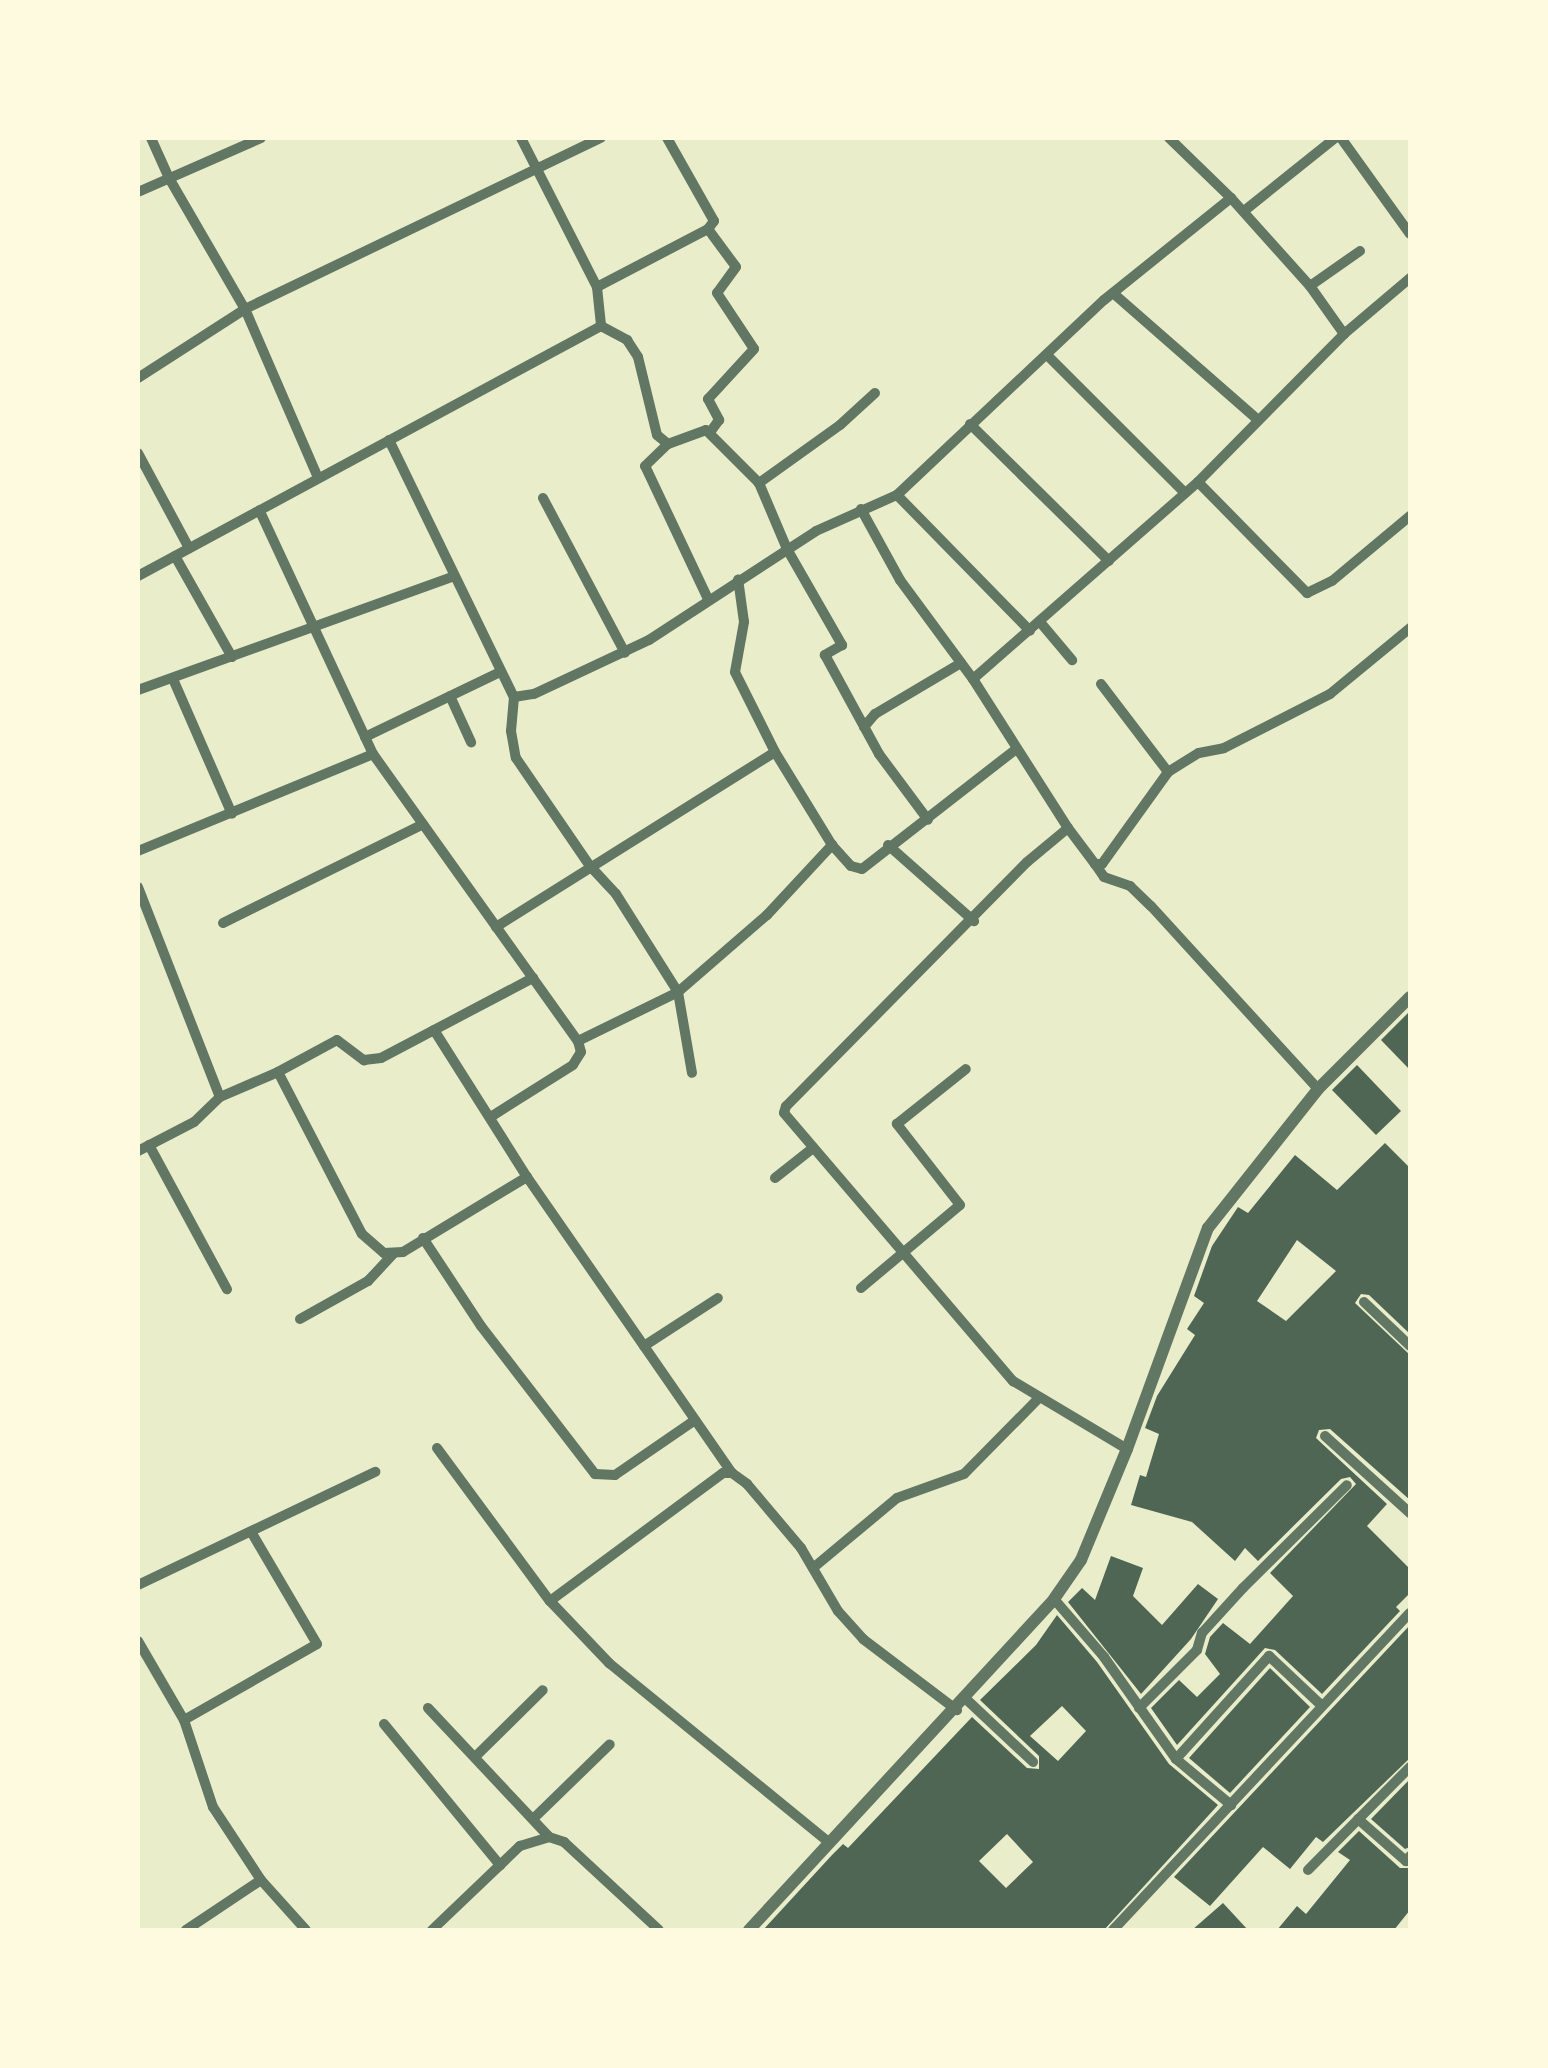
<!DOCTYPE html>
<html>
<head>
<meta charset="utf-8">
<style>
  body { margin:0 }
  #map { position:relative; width:1548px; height:2068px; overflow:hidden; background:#e9edc9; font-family:"Zilla Slab",serif }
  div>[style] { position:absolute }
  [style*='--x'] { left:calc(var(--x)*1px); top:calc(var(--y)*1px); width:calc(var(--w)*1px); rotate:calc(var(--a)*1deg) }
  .building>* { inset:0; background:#4f6655 }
  .minor>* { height:10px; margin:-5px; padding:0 5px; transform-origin:5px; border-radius:5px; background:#617663 }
  .tertiary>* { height:12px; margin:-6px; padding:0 6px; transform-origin:6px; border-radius:6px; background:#617663 }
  span { translate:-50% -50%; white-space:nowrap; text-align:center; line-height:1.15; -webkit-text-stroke:9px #fefae0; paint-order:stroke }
  .frame { position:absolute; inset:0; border:140px solid #fefae0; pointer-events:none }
</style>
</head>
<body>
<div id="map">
  <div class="building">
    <div style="clip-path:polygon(1410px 1011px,1410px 1070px,1381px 1040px)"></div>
    <div style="clip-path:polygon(1357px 1065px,1401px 1111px,1376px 1135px,1332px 1090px)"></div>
    <div style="clip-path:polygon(evenodd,1385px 1143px,1410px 1168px,1410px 1334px,1369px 1295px,1361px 1294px,1355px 1303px,1410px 1355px,1410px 1500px,1330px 1429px,1319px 1430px,1316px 1438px,1387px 1504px,1367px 1526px,1410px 1569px,1410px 1593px,1396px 1607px,1400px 1611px,1322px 1694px,1275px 1650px,1265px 1648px,1177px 1745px,1151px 1708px,1179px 1680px,1197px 1697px,1220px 1674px,1205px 1654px,1210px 1637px,1223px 1623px,1250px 1644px,1293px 1596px,1270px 1573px,1356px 1484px,1350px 1477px,1341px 1479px,1258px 1561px,1245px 1548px,1235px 1561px,1192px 1522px,1131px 1505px,1140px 1475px,1146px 1477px,1159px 1434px,1145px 1428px,1157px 1396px,1195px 1335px,1187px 1329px,1204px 1303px,1194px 1296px,1212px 1246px,1238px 1207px,1248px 1213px,1295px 1155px,1337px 1190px,1385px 1143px,1297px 1240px,1336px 1271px,1286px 1321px,1257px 1301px,1297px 1240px)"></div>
    <div style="clip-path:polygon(1111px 1556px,1143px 1568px,1133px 1596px,1162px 1625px,1198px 1584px,1218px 1599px,1191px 1639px,1141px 1694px,1068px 1602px,1082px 1588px,1095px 1600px)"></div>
    <div style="clip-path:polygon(evenodd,1057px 1615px,1097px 1662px,1169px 1764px,1218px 1805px,1104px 1930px,763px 1930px,832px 1855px,843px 1844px,848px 1848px,972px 1717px,1027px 1768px,1039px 1769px,1039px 1756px,980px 1700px,1036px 1645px,1057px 1615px,1062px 1706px,1086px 1731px,1058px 1761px,1030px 1736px,1062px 1706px,1057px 1615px,1007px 1834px,1033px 1862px,1006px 1888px,979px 1861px,1007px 1834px)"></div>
    <div style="clip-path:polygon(1410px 1625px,1410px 1758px,1323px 1842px,1316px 1837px,1290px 1869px,1263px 1847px,1210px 1906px,1174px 1877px)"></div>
    <div style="clip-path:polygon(1270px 1668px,1310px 1707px,1230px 1793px,1189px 1758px)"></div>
    <div style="clip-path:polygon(1410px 1779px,1410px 1847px,1405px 1849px,1371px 1819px)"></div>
    <div style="clip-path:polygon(1359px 1831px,1400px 1868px,1410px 1868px,1410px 1910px,1394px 1930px,1277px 1930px,1297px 1906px,1306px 1914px,1350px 1860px,1338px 1852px)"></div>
    <div style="clip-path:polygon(1223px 1903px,1248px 1930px,1192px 1930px)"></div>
  </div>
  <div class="minor">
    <div style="--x:151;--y:138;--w:44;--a:65.8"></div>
    <div style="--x:169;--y:178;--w:151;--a:59.9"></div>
    <div style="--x:245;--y:309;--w:184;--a:66.6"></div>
    <div style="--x:521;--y:138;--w:167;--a:63"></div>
    <div style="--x:597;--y:287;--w:39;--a:84"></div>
    <div style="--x:1341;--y:138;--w:118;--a:54.3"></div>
    <div style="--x:138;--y:192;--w:134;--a:-23.7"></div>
    <div style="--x:1231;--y:198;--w:118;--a:48.1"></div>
    <div style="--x:1310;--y:286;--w:59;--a:54.7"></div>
    <div style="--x:1244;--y:211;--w:117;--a:-38.7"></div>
    <div style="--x:708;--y:229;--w:47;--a:53.6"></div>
    <div style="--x:736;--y:267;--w:32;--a:126"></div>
    <div style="--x:717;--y:293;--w:67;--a:56.5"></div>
    <div style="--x:754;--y:349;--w:68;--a:132.6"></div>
    <div style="--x:708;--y:399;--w:24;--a:62"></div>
    <div style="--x:719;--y:420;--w:14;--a:126"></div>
    <div style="--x:1310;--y:286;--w:61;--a:-35"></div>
    <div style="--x:597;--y:287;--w:125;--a:-27.6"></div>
    <div style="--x:708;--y:229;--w:10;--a:-53"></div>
    <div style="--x:714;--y:221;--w:95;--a:-119.5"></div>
    <div style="--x:1113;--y:293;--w:193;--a:41.2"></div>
    <div style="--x:601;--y:326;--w:30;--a:28"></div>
    <div style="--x:627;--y:340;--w:20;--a:57"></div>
    <div style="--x:638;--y:357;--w:80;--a:76.3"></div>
    <div style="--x:657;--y:435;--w:14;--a:39"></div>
    <div style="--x:1047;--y:355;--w:195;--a:45"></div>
    <div style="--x:138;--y:378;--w:127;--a:-32.8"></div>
    <div style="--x:245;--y:309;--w:395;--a:-25.7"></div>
    <div style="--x:875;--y:393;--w:47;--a:137.6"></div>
    <div style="--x:840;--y:425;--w:100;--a:144.4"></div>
    <div style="--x:759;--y:483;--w:72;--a:67"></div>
    <div style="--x:787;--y:549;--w:111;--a:60.2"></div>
    <div style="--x:842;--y:645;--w:20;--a:150"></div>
    <div style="--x:825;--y:655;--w:113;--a:61.4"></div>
    <div style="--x:879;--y:754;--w:82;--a:53.4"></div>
    <div style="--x:970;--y:424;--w:195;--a:44.6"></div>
    <div style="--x:389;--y:440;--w:286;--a:64.1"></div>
    <div style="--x:514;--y:697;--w:20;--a:-9"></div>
    <div style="--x:534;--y:694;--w:127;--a:-25.2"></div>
    <div style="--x:649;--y:640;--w:199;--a:-33.1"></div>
    <div style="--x:816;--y:531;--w:89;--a:-24"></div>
    <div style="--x:897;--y:495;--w:284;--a:-43.3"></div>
    <div style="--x:1104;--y:300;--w:163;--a:-38.8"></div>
    <div style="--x:1231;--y:198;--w:86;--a:-135.9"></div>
    <div style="--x:138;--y:453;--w:108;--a:61.8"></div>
    <div style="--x:1198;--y:482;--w:156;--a:45.5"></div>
    <div style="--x:1307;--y:593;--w:28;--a:-26"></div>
    <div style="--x:1332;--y:581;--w:102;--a:-39.8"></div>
    <div style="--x:897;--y:495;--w:190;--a:45.6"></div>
    <div style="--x:543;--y:498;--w:175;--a:62.1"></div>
    <div style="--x:861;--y:509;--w:81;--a:61.2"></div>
    <div style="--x:900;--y:580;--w:123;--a:53.6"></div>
    <div style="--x:973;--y:679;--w:177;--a:57.5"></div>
    <div style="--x:1068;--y:828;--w:53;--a:140.3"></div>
    <div style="--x:1027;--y:862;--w:343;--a:134.6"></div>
    <div style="--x:786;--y:1106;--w:7;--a:106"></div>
    <div style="--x:784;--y:1113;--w:353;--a:49.5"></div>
    <div style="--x:1013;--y:1381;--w:133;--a:30.8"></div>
    <div style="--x:175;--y:556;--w:116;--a:60.6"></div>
    <div style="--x:138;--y:576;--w:526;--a:-28.37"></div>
    <div style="--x:708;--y:599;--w:147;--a:-115.3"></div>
    <div style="--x:645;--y:466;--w:32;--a:-44"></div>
    <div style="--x:668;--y:444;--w:40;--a:-20.2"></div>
    <div style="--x:706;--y:430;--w:75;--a:45"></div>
    <div style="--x:1040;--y:622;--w:50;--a:49.9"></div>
    <div style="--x:173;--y:679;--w:147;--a:66.4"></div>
    <div style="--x:973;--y:679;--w:299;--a:-41.2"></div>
    <div style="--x:1198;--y:482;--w:208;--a:-45.4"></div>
    <div style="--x:1344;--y:334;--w:87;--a:-40.3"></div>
    <div style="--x:1101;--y:684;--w:111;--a:52.7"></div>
    <div style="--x:138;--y:690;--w:334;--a:-19.8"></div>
    <div style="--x:450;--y:696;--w:51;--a:65.5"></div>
    <div style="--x:514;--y:697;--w:34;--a:95"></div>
    <div style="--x:511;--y:731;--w:27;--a:80"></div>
    <div style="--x:516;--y:758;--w:131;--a:55.6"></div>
    <div style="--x:590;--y:866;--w:38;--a:47"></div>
    <div style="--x:616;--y:894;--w:116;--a:57.7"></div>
    <div style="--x:678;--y:992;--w:118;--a:-40.9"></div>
    <div style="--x:767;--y:915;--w:96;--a:-47.1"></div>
    <div style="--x:832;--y:845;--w:109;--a:-121.5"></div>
    <div style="--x:775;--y:752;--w:89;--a:-116.6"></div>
    <div style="--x:735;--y:672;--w:51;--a:-79.8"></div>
    <div style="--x:744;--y:622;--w:43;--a:-97.9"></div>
    <div style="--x:864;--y:727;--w:17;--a:-50"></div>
    <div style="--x:875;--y:714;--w:100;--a:-30.7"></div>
    <div style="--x:365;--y:737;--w:150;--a:-25.7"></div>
    <div style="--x:373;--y:754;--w:353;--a:54.5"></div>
    <div style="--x:578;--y:1041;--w:11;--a:75"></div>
    <div style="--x:581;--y:1052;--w:15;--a:122"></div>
    <div style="--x:573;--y:1065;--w:96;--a:147.8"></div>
    <div style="--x:1068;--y:828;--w:45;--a:53.1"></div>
    <div style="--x:1095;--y:864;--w:7;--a:0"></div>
    <div style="--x:1102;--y:864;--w:113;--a:-54.3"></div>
    <div style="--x:1168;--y:772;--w:36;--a:-32"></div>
    <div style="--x:1199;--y:753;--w:25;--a:-11"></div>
    <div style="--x:1224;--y:748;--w:119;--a:-27"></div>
    <div style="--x:1330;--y:694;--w:104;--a:-39.5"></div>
    <div style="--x:832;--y:845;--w:28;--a:48"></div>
    <div style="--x:851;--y:866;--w:11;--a:15"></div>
    <div style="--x:862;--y:869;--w:194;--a:-37.9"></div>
    <div style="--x:888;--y:845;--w:115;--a:41.5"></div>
    <div style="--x:138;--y:851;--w:254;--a:-22.4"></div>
    <div style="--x:373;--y:754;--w:269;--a:-115"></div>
    <div style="--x:1095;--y:864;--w:16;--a:55"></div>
    <div style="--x:1104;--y:877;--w:28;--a:19"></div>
    <div style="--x:1130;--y:886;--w:29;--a:44"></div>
    <div style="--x:1151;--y:906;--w:248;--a:47.6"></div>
    <div style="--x:138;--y:887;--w:225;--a:68.7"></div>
    <div style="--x:220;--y:1097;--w:36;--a:136"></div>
    <div style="--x:194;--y:1122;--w:63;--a:152.6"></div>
    <div style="--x:223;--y:923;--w:223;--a:-26.3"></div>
    <div style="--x:496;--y:927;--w:329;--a:-32.1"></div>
    <div style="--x:434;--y:1030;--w:174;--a:57.7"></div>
    <div style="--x:527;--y:1177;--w:360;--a:55.3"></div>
    <div style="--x:578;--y:1041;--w:111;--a:-26.1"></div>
    <div style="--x:678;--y:992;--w:82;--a:80.2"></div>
    <div style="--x:278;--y:1072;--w:67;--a:-28.5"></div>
    <div style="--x:337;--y:1040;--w:34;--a:37"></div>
    <div style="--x:364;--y:1060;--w:17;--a:-7"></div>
    <div style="--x:381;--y:1058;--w:172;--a:-27.8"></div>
    <div style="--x:220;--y:1097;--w:63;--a:-23.3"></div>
    <div style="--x:278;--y:1072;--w:182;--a:62.6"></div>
    <div style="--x:362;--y:1234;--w:29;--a:41"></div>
    <div style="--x:384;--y:1253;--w:19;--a:-3"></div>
    <div style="--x:403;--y:1252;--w:145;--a:-31.2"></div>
    <div style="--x:149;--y:1145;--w:164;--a:61.6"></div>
    <div style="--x:775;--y:1178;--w:48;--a:-38.3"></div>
    <div style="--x:423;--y:1238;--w:105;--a:56.6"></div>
    <div style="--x:481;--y:1326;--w:187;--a:52.4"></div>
    <div style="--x:595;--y:1474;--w:20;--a:3"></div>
    <div style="--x:615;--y:1475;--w:97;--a:-34.5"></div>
    <div style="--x:861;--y:1288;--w:129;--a:-40"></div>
    <div style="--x:960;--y:1205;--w:103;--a:-127.9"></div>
    <div style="--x:897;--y:1124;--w:88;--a:-38.6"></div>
    <div style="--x:1364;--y:1302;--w:64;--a:43.7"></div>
    <div style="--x:300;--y:1319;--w:78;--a:-29.2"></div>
    <div style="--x:368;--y:1281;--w:37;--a:-47"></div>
    <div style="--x:644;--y:1346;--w:88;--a:-33"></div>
    <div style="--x:1325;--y:1436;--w:115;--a:42.2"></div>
    <div style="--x:437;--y:1448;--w:190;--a:53.6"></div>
    <div style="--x:550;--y:1601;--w:86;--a:46.4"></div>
    <div style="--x:609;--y:1663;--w:285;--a:39.2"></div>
    <div style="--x:813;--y:1568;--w:109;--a:-39.8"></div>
    <div style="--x:897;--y:1498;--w:71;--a:-19.7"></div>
    <div style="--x:964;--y:1474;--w:107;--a:-45.4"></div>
    <div style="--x:138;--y:1585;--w:263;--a:-25.5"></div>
    <div style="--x:1054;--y:1599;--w:77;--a:49.2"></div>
    <div style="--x:1104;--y:1657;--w:125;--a:54.8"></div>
    <div style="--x:1176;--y:1759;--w:72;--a:39.9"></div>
    <div style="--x:550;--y:1601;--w:215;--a:-36.5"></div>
    <div style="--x:723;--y:1473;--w:9;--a:0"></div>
    <div style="--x:732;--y:1473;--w:19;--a:36"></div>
    <div style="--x:747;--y:1484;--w:84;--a:49.8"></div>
    <div style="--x:801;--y:1548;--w:73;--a:59.6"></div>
    <div style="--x:838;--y:1611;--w:38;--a:48"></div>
    <div style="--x:863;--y:1639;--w:118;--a:37.1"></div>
    <div style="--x:138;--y:1641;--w:91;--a:59.8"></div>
    <div style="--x:184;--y:1720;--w:92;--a:71.6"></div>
    <div style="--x:213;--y:1807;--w:87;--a:56.7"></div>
    <div style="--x:261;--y:1880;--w:67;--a:48"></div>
    <div style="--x:966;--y:1699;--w:92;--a:43.2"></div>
    <div style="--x:428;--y:1708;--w:177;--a:46.8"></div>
    <div style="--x:1139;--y:1708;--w:82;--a:-45"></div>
    <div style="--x:1197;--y:1650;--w:18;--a:-74"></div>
    <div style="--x:1202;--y:1633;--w:61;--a:-47.7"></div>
    <div style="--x:1243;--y:1588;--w:146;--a:-44.7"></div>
    <div style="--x:184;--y:1720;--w:153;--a:-29.7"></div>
    <div style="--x:317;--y:1644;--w:129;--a:-120.4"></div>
    <div style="--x:384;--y:1724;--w:183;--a:50.6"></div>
    <div style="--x:475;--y:1757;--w:95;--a:-44.6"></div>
    <div style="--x:1176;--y:1759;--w:139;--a:-47.9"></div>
    <div style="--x:1269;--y:1656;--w:70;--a:43.3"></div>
    <div style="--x:533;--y:1819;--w:107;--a:-44.2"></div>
    <div style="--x:1358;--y:1819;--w:64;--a:41.2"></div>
    <div style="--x:1406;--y:1861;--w:6;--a:-51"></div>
    <div style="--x:1308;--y:1870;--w:145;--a:-45.3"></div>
    <div style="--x:186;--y:1930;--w:90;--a:-33.7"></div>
    <div style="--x:432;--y:1930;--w:122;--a:-43.7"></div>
    <div style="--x:520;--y:1846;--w:30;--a:-17"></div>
    <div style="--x:549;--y:1837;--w:16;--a:18"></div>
    <div style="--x:564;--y:1842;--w:129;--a:42.8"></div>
    <div style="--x:1113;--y:1930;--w:434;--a:-46.9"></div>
  </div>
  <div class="tertiary">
    <div style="--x:749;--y:1930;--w:450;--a:-47.3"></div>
    <div style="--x:1054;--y:1599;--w:47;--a:-55.3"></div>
    <div style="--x:1081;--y:1560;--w:120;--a:-67.5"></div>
    <div style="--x:1127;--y:1449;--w:235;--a:-69.9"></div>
    <div style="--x:1208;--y:1228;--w:177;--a:-51.6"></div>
    <div style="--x:1318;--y:1089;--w:130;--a:-45"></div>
  </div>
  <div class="frame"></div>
</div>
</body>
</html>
